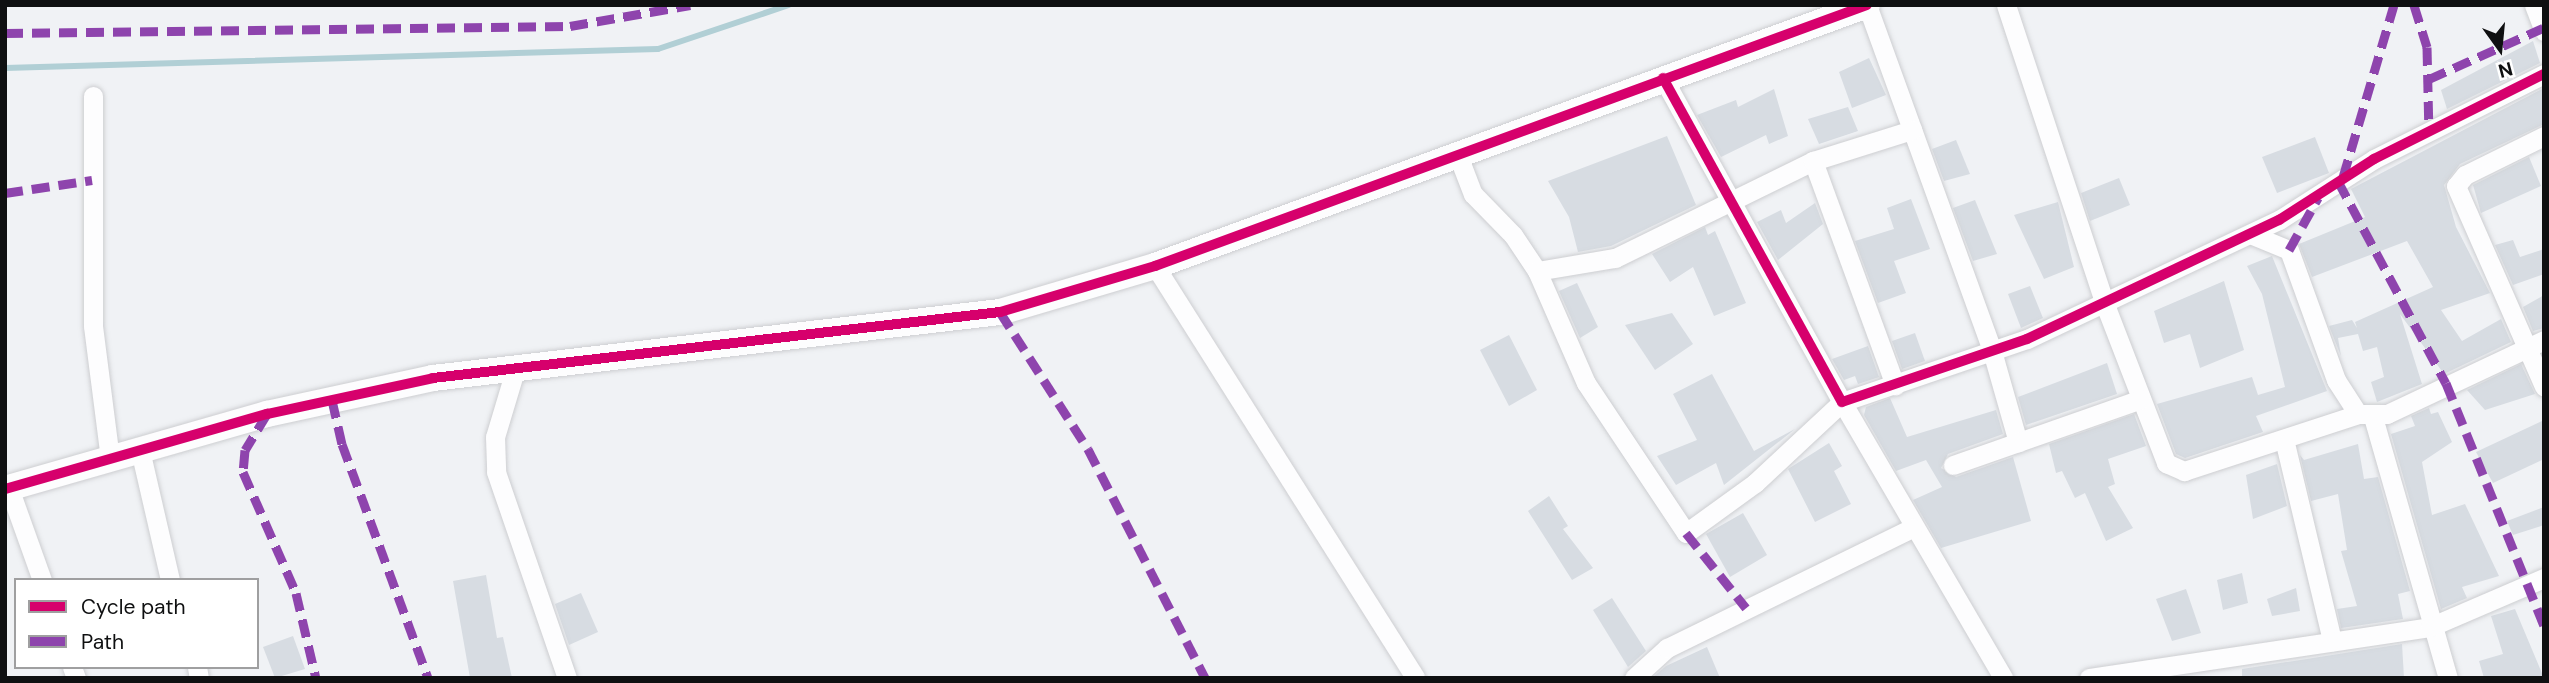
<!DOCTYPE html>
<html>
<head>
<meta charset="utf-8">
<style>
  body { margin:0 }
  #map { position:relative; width:2549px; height:683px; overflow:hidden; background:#f0f2f5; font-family:"DM Sans",sans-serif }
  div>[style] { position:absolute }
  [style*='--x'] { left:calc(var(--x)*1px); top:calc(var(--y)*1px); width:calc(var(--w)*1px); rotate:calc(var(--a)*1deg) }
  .stream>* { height:6px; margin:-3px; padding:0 3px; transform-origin:3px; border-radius:3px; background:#b1cfd5 }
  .building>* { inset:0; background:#d7dce2 }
  .roads { filter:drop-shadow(0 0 2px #cdced1) drop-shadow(0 0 2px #cdced1) }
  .street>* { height:19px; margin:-9.5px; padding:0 9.5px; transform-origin:9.5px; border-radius:9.5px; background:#fdfdfe }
  .secondary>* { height:26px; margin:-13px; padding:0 13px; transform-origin:13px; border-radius:13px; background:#fdfdfe }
  .quiet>* { height:9px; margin-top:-4.5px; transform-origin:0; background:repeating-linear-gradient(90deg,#8e44ad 0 18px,transparent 0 27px) }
  .cycleway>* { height:10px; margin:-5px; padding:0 5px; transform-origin:5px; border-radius:5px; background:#d6006c }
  span { translate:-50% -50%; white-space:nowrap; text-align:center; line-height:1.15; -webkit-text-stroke:5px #fff; paint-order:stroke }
  .frame { position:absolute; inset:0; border:7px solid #0f1011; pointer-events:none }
  .legend { position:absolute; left:14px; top:578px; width:245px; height:91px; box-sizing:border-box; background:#fff; border:2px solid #9f9fa0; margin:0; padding:9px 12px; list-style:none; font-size:21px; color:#0f1011 }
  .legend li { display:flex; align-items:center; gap:14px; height:35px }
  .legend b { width:35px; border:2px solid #9f9fa0 }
  .north { position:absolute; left:2465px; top:14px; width:70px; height:70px; -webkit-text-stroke:5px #fff; paint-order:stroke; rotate:165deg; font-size:19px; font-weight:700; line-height:28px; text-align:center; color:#0f1011 }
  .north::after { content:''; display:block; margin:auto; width:24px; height:32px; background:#0f1011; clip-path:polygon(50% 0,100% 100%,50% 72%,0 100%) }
</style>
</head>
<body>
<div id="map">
  <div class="stream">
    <div style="--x:5;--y:68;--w:653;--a:-1.67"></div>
    <div style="--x:658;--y:49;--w:138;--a:-18.6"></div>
  </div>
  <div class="building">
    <div style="clip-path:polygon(2533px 41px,2540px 63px,2447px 109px,2441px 90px)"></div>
    <div style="clip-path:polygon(1869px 58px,1886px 95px,1852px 108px,1839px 72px)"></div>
    <div style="clip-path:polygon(2544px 88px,2544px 124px,2460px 164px,2444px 185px,2456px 227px,2490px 293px,2441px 310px,2462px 341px,2501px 319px,2511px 342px,2444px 374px,2400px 314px,2422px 384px,2377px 402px,2371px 382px,2384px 377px,2377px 347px,2363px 351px,2358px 334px,2338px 338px,2341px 356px,2329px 326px,2352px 320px,2357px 328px,2355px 322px,2433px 287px,2407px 241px,2312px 277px,2299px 244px,2365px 217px,2351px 189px)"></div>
    <div style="clip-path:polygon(1774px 89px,1788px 136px,1769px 144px,1766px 135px,1721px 157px,1697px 115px,1736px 100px,1738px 107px)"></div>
    <div style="clip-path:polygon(1848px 107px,1858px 131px,1819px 144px,1808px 119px)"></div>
    <div style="clip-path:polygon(1667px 136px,1696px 205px,1611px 246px,1578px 252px,1569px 217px,1548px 181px)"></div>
    <div style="clip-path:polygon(2315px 137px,2329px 173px,2277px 193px,2262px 157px)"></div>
    <div style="clip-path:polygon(1956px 140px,1970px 174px,1944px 181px,1932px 149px)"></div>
    <div style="clip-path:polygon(2529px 157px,2541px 186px,2481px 213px,2473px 185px)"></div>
    <div style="clip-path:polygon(2119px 178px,2130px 205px,2090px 221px,2081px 193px)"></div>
    <div style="clip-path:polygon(1911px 199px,1930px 249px,1894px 261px,1906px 293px,1878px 303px,1855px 241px,1894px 229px,1887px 208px)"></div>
    <div style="clip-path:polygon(1975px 200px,1997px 254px,1973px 261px,1953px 208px)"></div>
    <div style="clip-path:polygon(2058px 202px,2074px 267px,2044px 279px,2014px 215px)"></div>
    <div style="clip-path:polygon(1815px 203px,1823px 224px,1778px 260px,1757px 222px,1781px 210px,1786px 223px)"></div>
    <div style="clip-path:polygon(1705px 227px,1708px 235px,1715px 231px,1746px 303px,1714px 316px,1693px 267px,1670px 282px,1652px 254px)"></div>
    <div style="clip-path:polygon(2513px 240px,2520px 257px,2544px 249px,2544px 274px,2513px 285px,2495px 245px)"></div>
    <div style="clip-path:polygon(2272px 256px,2327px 391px,2256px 416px,2263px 432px,2185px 458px,2176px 454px,2157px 404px,2252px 377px,2258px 395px,2285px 387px,2262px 294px,2247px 266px)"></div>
    <div style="clip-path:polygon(2224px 281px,2244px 350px,2200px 368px,2190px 334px,2164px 343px,2154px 311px)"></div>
    <div style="clip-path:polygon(1577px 283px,1598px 327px,1580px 338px,1559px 291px)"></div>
    <div style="clip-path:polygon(2030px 286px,2043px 318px,2021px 328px,2008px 294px)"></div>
    <div style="clip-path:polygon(2544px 295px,2544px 328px,2533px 331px,2523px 307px)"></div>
    <div style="clip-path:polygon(1672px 313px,1693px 344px,1655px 370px,1625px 325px)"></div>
    <div style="clip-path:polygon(1915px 333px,1925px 361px,1902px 369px,1892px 341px)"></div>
    <div style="clip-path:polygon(1509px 335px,1537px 390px,1509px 406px,1480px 350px)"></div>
    <div style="clip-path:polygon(1868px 346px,1879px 377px,1858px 384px,1855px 376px,1844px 380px,1832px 359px)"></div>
    <div style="clip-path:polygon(2107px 363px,2117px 394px,2026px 425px,2018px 397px)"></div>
    <div style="clip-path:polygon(2521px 364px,2535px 394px,2485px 410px,2467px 390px)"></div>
    <div style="clip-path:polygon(1712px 374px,1754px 451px,1795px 429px,1724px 485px,1716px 463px,1676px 485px,1657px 456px,1697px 440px,1673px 394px)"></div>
    <div style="clip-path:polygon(1890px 398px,1907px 437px,1996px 410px,2003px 434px,1948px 454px,1941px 468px,1956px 477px,2013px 457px,2031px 521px,1941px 548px,1913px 500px,1942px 487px,1926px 460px,1896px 471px,1864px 415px,1866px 407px)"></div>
    <div style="clip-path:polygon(2429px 408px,2431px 414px,2438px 412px,2452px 442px,2422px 462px,2432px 515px,2465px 504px,2499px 576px,2462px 587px,2467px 598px,2441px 609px,2391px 434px,2415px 426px,2411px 416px)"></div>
    <div style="clip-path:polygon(2134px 414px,2146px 446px,2108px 459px,2115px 484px,2108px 487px,2133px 528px,2106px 541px,2085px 493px,2075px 498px,2062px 471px,2056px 473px,2049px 444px)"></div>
    <div style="clip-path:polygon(2544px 420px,2544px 459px,2493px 483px,2476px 452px)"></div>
    <div style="clip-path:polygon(1829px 443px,1842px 466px,1834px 471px,1851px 504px,1815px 522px,1788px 469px)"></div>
    <div style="clip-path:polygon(2358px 444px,2364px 479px,2378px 477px,2410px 591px,2398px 594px,2403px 619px,2341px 628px,2337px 609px,2357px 606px,2341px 551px,2347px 550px,2338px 494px,2311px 501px,2300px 455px,2304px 460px)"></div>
    <div style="clip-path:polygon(2277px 464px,2287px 506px,2253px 519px,2246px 475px)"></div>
    <div style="clip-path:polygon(1549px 496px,1568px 526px,1563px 529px,1593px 568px,1572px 580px,1528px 511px)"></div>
    <div style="clip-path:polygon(2544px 507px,2544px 525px,2513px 535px,2507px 521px)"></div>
    <div style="clip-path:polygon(1743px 513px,1767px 555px,1730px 577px,1706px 534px)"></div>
    <div style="clip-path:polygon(2242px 573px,2248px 603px,2223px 610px,2217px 580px)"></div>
    <div style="clip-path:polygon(486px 575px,497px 638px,503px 637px,512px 678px,470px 678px,453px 581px)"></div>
    <div style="clip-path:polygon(2296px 588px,2300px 611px,2272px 616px,2267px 599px)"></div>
    <div style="clip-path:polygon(2186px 589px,2201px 633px,2172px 641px,2156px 599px)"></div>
    <div style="clip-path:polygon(581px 593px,598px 632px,569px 645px,555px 604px)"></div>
    <div style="clip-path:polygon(1612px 598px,1646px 651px,1628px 667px,1593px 610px)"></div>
    <div style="clip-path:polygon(2515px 609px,2544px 678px,2484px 678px,2479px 661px,2503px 654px,2491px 616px)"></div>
    <div style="clip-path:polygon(293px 636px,305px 669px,275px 678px,263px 647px)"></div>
    <div style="clip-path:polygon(2402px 644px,2404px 678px,2242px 678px,2242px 669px)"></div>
    <div style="clip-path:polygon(1707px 647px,1720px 678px,1652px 678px,1666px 666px)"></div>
  </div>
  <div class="roads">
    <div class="street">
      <div style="--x:1867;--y:5;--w:368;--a:70.1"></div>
      <div style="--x:1992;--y:351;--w:95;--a:74.1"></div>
      <div style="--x:2006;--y:5;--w:313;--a:71.7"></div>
      <div style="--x:2104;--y:302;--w:173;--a:68.9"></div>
      <div style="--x:2166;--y:463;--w:20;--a:24"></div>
      <div style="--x:2184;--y:471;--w:183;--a:-18.1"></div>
      <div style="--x:2534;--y:5;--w:28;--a:69"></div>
      <div style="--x:1663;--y:78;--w:370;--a:61.1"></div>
      <div style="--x:1842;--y:402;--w:195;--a:-18.8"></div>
      <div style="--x:2027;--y:339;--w:279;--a:-25.3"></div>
      <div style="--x:2279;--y:220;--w:113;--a:-32.7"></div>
      <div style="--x:2374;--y:159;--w:190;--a:-26.6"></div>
      <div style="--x:93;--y:96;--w:230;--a:90"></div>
      <div style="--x:93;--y:326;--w:133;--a:82.7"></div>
      <div style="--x:2544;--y:136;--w:88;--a:153.7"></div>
      <div style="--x:2465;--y:175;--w:14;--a:129"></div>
      <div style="--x:2456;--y:186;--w:219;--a:66.3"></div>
      <div style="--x:1459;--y:158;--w:39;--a:69"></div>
      <div style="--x:1473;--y:194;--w:57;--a:45.7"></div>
      <div style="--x:1513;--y:235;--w:43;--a:56.3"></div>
      <div style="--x:1537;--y:271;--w:122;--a:66.4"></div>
      <div style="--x:1586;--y:383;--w:180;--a:56.3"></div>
      <div style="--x:1686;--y:533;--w:85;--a:-35.9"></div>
      <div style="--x:1755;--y:483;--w:119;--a:-43"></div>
      <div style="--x:1842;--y:402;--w:320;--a:59.7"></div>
      <div style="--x:1813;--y:161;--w:239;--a:69.9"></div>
      <div style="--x:2250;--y:234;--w:42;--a:22.3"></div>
      <div style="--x:2289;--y:250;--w:138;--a:70.1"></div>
      <div style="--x:2336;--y:380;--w:40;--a:57.1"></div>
      <div style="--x:2358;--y:414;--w:29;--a:0"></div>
      <div style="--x:2387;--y:414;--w:174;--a:-25.2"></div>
      <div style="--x:1155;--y:266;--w:487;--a:57.7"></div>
      <div style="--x:1537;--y:271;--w:79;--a:-9.5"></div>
      <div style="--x:1615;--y:258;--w:220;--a:-26.1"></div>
      <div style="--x:1813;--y:161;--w:104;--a:-17.4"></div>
      <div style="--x:516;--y:367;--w:73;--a:106.7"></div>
      <div style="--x:495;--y:437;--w:35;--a:88"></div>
      <div style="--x:496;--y:472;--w:218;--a:71"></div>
      <div style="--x:2373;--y:417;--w:272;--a:74"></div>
      <div style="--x:2284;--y:439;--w:208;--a:76.6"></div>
      <div style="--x:140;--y:450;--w:133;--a:77"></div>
      <div style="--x:1953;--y:465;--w:199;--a:-19.3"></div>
      <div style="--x:9;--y:488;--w:98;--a:70.3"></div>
      <div style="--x:72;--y:667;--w:12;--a:70"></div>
      <div style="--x:197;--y:667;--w:11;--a:80"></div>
      <div style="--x:1634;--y:678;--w:45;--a:-42.3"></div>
      <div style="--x:1667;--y:648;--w:273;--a:-26.1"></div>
      <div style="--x:2089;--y:678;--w:345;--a:-8.5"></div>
      <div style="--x:2430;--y:627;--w:124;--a:-23.3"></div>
    </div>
    <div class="secondary">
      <div style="--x:5;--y:489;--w:273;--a:-16"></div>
      <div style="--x:267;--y:414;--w:170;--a:-12.2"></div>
      <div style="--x:433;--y:378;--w:571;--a:-6.64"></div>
      <div style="--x:1000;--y:312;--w:162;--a:-16.5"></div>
      <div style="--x:1155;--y:266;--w:758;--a:-20.13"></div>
    </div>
  </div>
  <div class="quiet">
    <div style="--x:2414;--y:5;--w:44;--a:72.8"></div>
    <div style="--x:2427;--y:47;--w:85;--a:88.7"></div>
    <div style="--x:5;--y:33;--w:565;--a:-0.71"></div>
    <div style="--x:570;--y:26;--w:122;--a:-9.9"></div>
    <div style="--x:2429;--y:79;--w:125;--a:-24.1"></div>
    <div style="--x:2343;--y:177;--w:179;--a:-73.5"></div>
    <div style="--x:2338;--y:181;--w:229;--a:61.9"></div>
    <div style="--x:2446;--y:383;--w:261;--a:68"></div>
    <div style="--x:5;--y:193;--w:88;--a:-8.5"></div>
    <div style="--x:2289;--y:250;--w:60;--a:-60.9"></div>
    <div style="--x:1000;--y:312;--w:163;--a:57.3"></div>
    <div style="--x:1088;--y:449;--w:257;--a:62.9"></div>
    <div style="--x:332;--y:400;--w:45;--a:77.2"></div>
    <div style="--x:342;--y:444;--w:249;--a:69.8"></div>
    <div style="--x:267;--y:414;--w:42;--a:121.4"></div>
    <div style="--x:245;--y:450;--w:22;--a:95"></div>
    <div style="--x:243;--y:472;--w:132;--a:66.3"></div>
    <div style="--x:296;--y:593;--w:87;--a:76.8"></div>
    <div style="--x:1686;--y:533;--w:96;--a:51.3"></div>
  </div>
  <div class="cycleway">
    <div style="--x:1663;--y:78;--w:370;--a:61.1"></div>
    <div style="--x:1842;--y:402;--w:195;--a:-18.8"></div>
    <div style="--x:2027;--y:339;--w:279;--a:-25.3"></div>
    <div style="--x:2279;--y:220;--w:113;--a:-32.7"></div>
    <div style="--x:2374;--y:159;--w:190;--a:-26.6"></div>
    <div style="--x:5;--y:489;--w:273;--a:-16"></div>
    <div style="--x:267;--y:414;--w:170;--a:-12.2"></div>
    <div style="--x:433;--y:378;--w:571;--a:-6.64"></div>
    <div style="--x:1000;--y:312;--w:162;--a:-16.5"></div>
    <div style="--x:1155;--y:266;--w:758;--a:-20.13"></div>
  </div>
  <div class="frame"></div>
  <ul class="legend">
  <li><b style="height:9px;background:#d6006c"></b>Cycle path</li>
  <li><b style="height:9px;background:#8e44ad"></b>Path</li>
  </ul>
  <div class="north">N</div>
</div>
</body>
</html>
